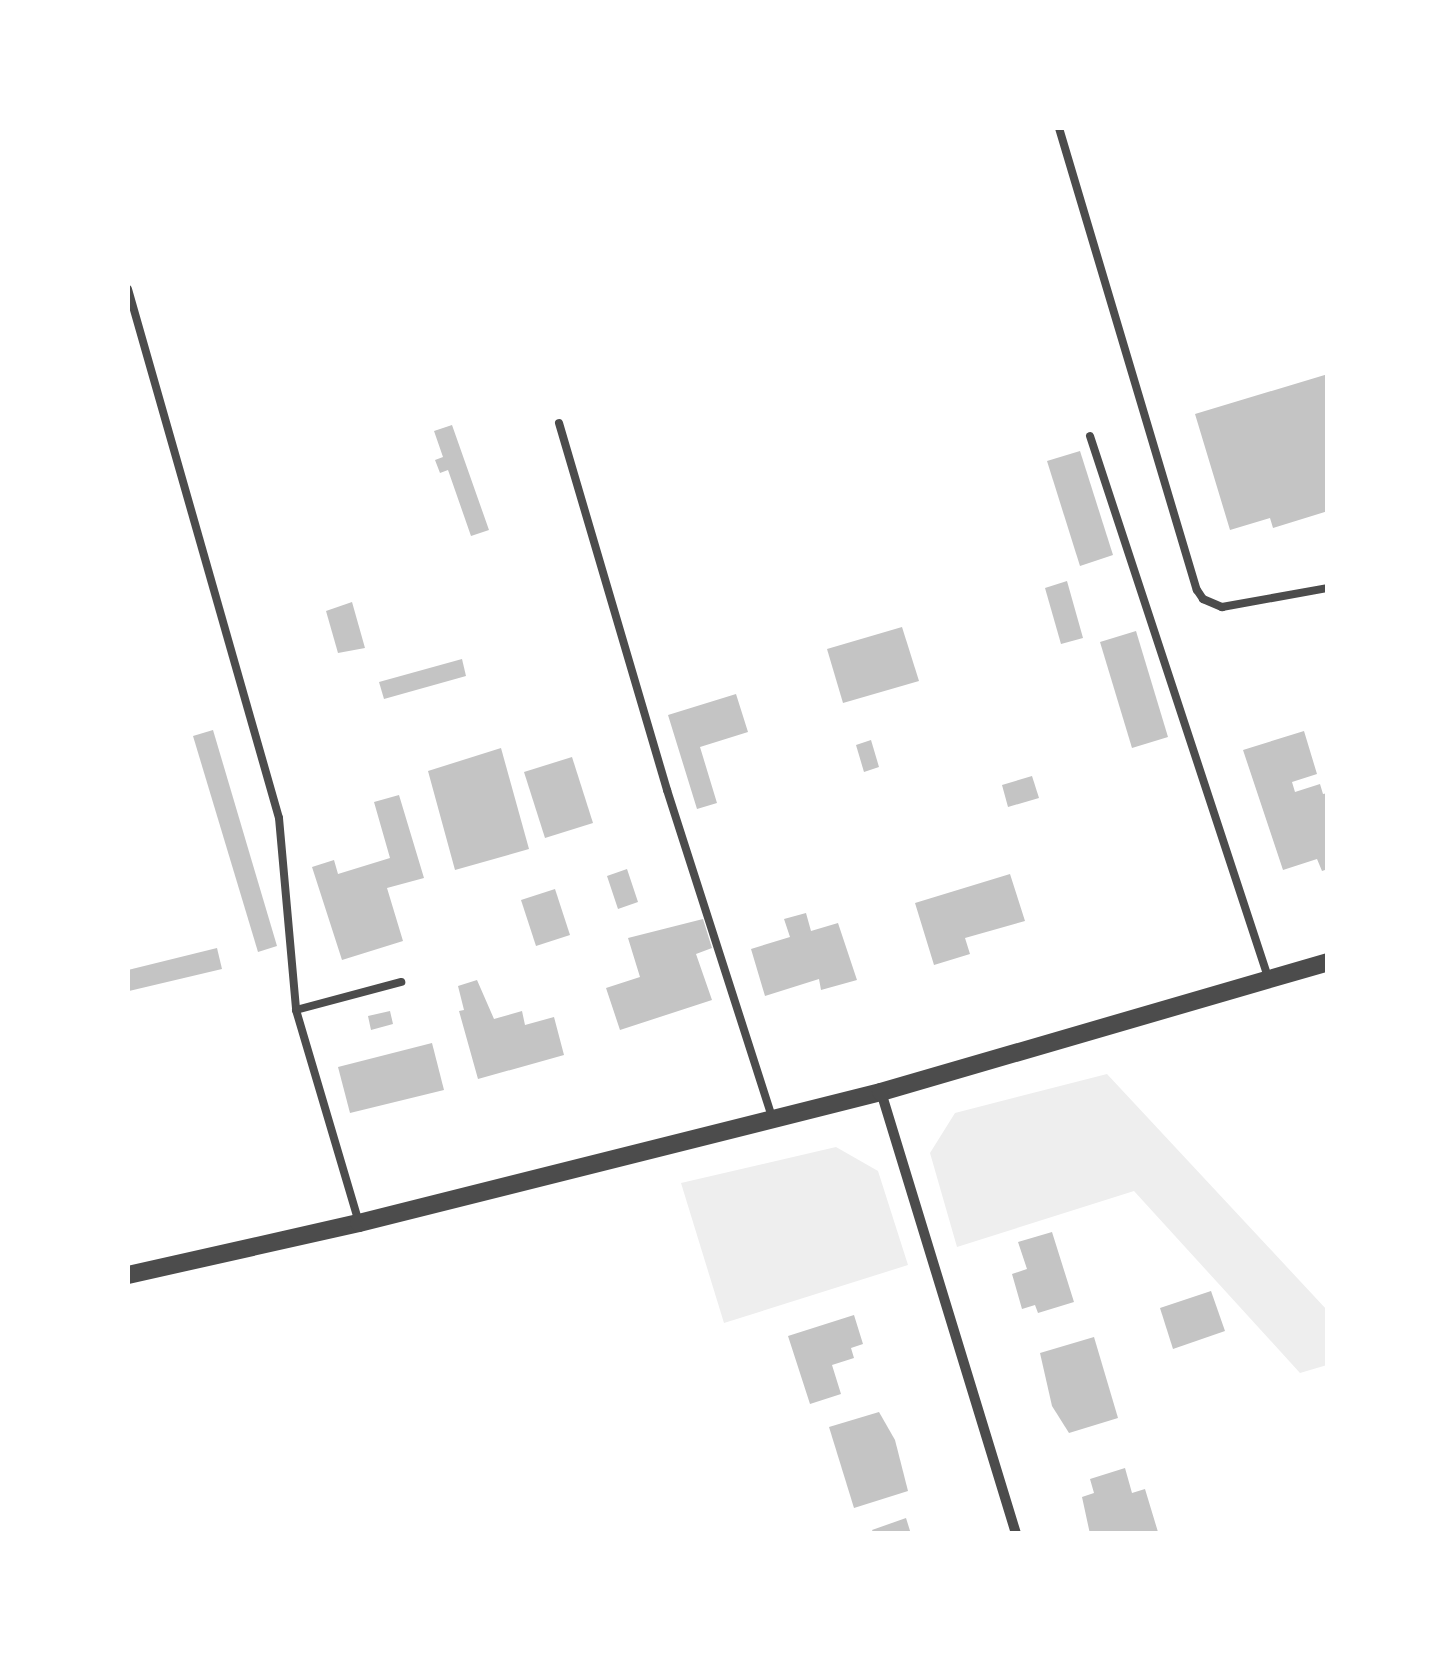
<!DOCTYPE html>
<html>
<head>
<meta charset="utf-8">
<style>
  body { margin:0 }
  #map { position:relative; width:1455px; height:1661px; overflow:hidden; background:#fff; font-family:"Noto Sans",sans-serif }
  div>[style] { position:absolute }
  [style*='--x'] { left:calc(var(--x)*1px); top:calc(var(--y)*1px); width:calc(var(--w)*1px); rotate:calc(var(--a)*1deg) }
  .green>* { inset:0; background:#eee }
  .building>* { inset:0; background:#c4c4c4 }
  .service>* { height:8px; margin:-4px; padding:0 4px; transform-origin:4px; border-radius:4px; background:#4c4c4c }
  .minor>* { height:10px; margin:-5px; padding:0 5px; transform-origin:5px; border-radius:5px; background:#4c4c4c }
  .tertiary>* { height:18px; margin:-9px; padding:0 9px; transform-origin:9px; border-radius:9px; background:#4c4c4c }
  span { translate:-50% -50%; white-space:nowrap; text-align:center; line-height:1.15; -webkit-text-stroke:9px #fff; paint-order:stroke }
  .frame { position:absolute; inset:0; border:130px solid #fff; pointer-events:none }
</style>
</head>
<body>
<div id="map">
  <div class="green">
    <div style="clip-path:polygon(1107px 1074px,1327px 1310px,1327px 1365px,1300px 1373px,1134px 1191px,957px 1247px,930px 1153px,955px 1113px)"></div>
    <div style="clip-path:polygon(836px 1147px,878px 1171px,908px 1265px,724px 1323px,681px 1183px)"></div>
  </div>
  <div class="building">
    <div style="clip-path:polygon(1328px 374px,1328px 511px,1273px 528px,1270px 518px,1230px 530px,1195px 414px)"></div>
    <div style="clip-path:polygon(452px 425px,489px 530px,471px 536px,448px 470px,440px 473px,435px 460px,443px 457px,434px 431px)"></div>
    <div style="clip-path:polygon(1080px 451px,1113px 555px,1080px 566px,1047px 461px)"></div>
    <div style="clip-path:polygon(1067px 581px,1083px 638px,1061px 644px,1045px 588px)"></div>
    <div style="clip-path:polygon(352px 602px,365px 648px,338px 653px,326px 611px)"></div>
    <div style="clip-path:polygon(902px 627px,919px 681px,843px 703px,827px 649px)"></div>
    <div style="clip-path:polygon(1136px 631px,1168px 737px,1132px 748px,1100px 642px)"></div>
    <div style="clip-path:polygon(462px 659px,466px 676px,384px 699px,379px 682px)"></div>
    <div style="clip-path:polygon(736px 694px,748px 732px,700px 747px,717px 803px,697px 809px,668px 715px)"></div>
    <div style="clip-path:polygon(213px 730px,277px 946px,258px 952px,193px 736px)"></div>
    <div style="clip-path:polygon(1304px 731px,1317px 774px,1292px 782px,1295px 792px,1320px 784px,1323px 794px,1328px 793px,1328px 869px,1322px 871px,1317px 859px,1283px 870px,1243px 750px)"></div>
    <div style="clip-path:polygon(871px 740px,879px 767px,864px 772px,856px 745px)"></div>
    <div style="clip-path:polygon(501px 748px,529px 849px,455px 870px,428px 771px)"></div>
    <div style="clip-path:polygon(572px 757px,593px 823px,545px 838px,524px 772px)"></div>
    <div style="clip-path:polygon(1032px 776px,1039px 798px,1008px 807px,1002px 785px)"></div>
    <div style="clip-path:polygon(399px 795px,424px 878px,387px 888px,403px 941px,342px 960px,312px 867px,334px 860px,338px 874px,390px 858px,374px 802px)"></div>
    <div style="clip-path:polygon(627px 869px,638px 902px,618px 909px,607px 876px)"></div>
    <div style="clip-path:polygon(1010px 874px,1025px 921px,965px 938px,970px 954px,934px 965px,915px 903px)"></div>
    <div style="clip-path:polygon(555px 889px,570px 935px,536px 946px,521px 900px)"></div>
    <div style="clip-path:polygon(806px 913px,811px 931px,838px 923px,857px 980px,821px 990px,819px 979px,765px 996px,751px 949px,790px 937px,784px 919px)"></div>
    <div style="clip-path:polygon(703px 919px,712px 948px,696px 954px,712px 1000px,620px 1030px,606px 988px,640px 977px,628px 938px)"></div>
    <div style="clip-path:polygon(217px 948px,222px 969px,129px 991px,128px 970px)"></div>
    <div style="clip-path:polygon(477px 980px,494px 1019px,522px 1011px,525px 1025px,554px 1017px,564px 1055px,478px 1079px,459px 1011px,464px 1010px,458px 986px)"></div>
    <div style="clip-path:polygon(390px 1011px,393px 1024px,371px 1030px,368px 1016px)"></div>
    <div style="clip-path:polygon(432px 1043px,444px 1090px,350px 1113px,338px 1067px)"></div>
    <div style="clip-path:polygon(1052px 1232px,1074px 1302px,1038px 1313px,1035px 1305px,1022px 1309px,1012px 1274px,1027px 1269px,1018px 1242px)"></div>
    <div style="clip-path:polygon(1211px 1291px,1225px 1331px,1173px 1349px,1160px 1308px)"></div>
    <div style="clip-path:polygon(854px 1315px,863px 1344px,851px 1348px,854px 1358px,832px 1365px,841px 1394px,810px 1404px,788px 1336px)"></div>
    <div style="clip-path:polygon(1094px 1337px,1118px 1418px,1069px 1433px,1052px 1406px,1040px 1353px)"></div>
    <div style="clip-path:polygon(879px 1412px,895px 1440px,908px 1491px,854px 1508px,829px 1427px)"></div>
    <div style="clip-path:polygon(1125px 1468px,1132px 1493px,1145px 1489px,1158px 1532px,1090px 1534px,1082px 1497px,1094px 1493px,1090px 1479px)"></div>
    <div style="clip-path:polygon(906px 1518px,911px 1534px,874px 1534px,872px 1530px)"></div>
  </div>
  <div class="service">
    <div style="--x:1059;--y:128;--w:482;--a:73.4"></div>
    <div style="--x:1197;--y:590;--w:11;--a:56"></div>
    <div style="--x:1203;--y:599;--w:21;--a:23"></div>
    <div style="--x:1222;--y:607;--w:108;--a:-10.2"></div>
    <div style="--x:128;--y:289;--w:550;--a:74.07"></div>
    <div style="--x:279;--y:818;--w:193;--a:84.9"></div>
    <div style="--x:296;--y:1010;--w:222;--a:73.5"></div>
    <div style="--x:559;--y:423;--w:383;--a:73.6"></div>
    <div style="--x:667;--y:790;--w:347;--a:72.2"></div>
    <div style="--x:1090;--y:436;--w:570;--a:71.79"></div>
    <div style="--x:296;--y:1010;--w:109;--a:-14.9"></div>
  </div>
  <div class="minor">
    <div style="--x:881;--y:1092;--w:462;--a:73"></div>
  </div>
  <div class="tertiary">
    <div style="--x:128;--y:1275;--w:237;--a:-12.7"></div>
    <div style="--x:359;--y:1223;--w:538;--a:-14.09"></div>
    <div style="--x:881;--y:1092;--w:466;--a:-16.2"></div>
  </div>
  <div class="frame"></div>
</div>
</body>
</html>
